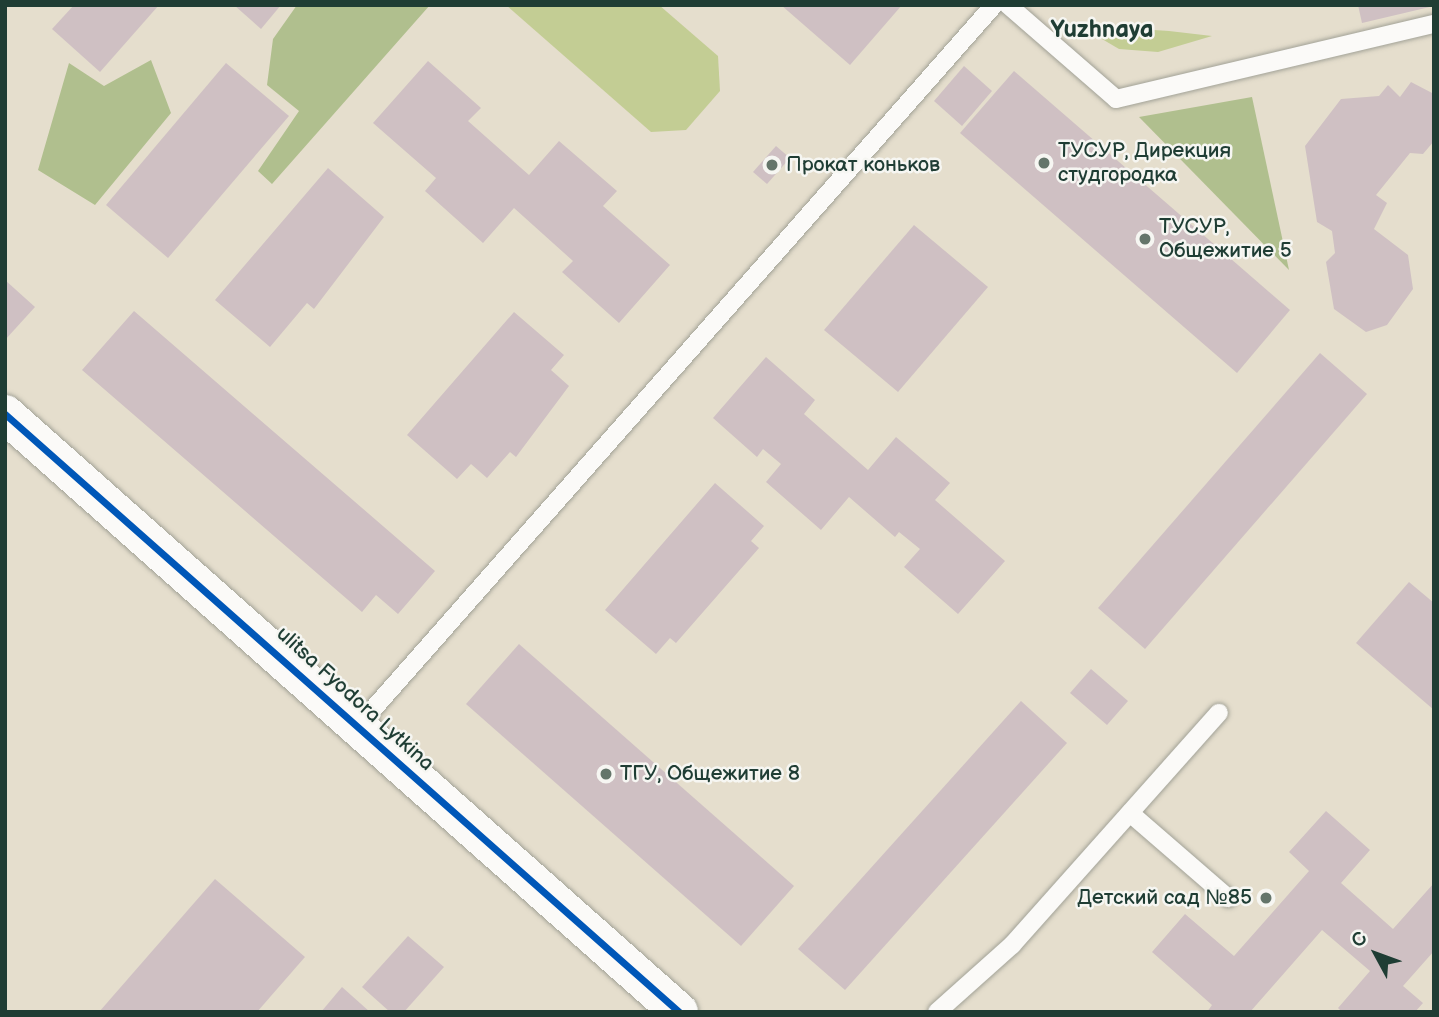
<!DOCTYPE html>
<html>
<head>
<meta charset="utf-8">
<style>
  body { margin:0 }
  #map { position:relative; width:1439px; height:1017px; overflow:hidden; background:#e5decd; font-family:"Balsamiq Sans",sans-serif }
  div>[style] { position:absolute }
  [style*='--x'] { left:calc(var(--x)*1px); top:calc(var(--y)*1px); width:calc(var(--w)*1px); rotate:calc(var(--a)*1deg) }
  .green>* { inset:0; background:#c3cd94 }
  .forest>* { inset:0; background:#b0bf8e }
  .building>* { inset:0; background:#cfc0c3 }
  .roads { filter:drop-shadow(0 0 2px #a2a297) drop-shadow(0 0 2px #a2a297) }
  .service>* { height:18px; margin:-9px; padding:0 9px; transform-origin:9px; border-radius:9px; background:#fbfaf8 }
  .tertiary>* { height:38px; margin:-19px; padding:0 19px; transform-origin:19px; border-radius:19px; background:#fbfaf8 }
  .cycleway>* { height:7px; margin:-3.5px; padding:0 3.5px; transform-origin:3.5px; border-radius:3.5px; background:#0057b8 }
  .dots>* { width:19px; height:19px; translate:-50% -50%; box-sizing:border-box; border:4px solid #f6f6f2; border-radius:50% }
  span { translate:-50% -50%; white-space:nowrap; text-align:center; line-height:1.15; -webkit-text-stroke:5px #f6f6f2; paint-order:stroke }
  .poi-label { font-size:21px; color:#1f3d34 }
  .left { translate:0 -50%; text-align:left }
  .right { translate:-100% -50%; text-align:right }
  .street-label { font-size:21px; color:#1f3d34 }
  .quarter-label { font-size:24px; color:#1f3d34; font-weight:700 }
  .frame { position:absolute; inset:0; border:7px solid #1f3d34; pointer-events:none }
  .north { position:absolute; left:1341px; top:919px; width:70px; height:70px; -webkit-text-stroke:5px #f6f6f2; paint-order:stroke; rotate:311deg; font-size:19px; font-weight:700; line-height:28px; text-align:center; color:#1f3d34 }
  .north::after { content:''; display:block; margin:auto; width:24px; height:32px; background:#1f3d34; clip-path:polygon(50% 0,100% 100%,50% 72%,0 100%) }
</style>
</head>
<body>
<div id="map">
  <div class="green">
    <div style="clip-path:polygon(506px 5px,659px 5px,718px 56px,720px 91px,686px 130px,651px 132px)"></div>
    <div style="clip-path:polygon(1123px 28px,1169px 31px,1212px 36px,1158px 52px,1119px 49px,1090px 32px)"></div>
  </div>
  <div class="forest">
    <div style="clip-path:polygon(297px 5px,430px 5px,272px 184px,258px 171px,299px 111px,267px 85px,273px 39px)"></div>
    <div style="clip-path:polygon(151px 60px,171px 113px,95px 205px,38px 170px,69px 63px,104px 86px)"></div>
    <div style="clip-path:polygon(1252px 97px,1289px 270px,1139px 117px)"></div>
  </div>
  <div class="building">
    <div style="clip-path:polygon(74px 5px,159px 5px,100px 72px,52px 29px)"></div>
    <div style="clip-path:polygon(234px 5px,281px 5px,261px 29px)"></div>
    <div style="clip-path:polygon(781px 5px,902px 5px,850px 65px)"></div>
    <div style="clip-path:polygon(1358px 5px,1434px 5px,1434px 6px,1362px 23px)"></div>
    <div style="clip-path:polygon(428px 61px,481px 108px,468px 121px,529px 175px,559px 141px,617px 191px,603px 206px,670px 265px,619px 323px,562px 272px,573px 261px,514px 208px,483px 243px,425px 191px,436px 178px,373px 123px)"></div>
    <div style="clip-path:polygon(226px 63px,289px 116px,168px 258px,106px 205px)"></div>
    <div style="clip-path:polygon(964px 66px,992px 91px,962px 126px,934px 101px)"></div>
    <div style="clip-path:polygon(1014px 71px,1290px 310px,1237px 373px,960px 133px)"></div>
    <div style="clip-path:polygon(1411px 82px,1434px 94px,1434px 141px,1423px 154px,1410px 153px,1376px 195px,1387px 203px,1374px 229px,1408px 255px,1413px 289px,1387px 325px,1366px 332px,1334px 309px,1326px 262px,1335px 253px,1332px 231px,1317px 222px,1305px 146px,1341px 99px,1379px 96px,1388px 85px,1400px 97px)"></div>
    <div style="clip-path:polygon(776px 146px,790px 158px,767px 184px,753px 172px)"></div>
    <div style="clip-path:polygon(328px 168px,384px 217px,314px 309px,307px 303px,270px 347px,215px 300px)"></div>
    <div style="clip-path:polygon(914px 225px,988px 287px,898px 392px,824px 330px)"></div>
    <div style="clip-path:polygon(5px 280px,35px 307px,5px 340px)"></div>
    <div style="clip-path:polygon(134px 311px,435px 571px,398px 614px,376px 595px,362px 612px,82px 370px)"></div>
    <div style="clip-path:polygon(514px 312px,564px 355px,551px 370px,569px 386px,516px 457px,510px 452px,487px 478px,471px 464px,457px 479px,407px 435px)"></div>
    <div style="clip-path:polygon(1320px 353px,1367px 394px,1145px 649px,1098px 608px)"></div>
    <div style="clip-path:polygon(766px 357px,815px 400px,804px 414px,868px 470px,896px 437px,950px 483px,935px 500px,1005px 561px,958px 614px,904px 567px,920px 549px,899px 532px,895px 537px,849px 497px,821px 530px,766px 482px,781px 464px,763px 449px,757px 457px,713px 418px)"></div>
    <div style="clip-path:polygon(715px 483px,764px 526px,751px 541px,759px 548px,676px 643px,670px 638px,656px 654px,605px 610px)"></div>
    <div style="clip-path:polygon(1409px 582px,1434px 603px,1434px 710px,1356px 643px)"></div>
    <div style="clip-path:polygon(519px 644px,794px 886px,741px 946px,466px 704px)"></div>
    <div style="clip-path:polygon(1091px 669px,1128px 701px,1107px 725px,1070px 693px)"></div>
    <div style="clip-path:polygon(1021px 701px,1067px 743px,845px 990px,798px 949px)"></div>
    <div style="clip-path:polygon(1326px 811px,1370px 850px,1341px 883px,1393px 929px,1434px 883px,1434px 951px,1403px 986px,1423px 1003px,1415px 1012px,1342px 1012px,1338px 1008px,1370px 971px,1322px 930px,1250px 1012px,1207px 1012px,1212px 1005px,1152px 952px,1185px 914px,1234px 956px,1309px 871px,1289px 852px)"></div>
    <div style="clip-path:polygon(215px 879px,305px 957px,257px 1012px,99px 1012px)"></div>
    <div style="clip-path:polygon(408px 936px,444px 967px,404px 1012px,390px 1012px,362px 987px)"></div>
    <div style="clip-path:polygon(342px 987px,370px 1012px,321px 1012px)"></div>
  </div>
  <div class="roads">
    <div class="service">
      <div style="--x:1008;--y:5;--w:143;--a:41"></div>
      <div style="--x:1116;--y:99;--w:327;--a:-13.3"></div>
      <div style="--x:359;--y:725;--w:960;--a:-48.59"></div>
      <div style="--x:1130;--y:813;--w:130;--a:40.9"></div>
      <div style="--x:937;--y:1012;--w:101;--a:-41.8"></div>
      <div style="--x:1012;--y:945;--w:311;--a:-48.3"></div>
    </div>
    <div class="tertiary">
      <div style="--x:5;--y:414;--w:901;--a:41.58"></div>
    </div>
  </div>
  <div class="cycleway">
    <div style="--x:5;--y:414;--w:901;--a:41.58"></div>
  </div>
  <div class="dots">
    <div style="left:1044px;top:163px;background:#64756a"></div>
    <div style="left:772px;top:165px;background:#64756a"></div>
    <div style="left:1145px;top:239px;background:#64756a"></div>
    <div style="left:606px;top:774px;background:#64756a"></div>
    <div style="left:1266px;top:898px;background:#64756a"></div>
  </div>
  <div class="poi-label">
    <span class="left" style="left:1058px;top:163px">ТУСУР, Дирекция<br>студгородка</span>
    <span class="left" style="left:786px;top:165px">Прокат коньков</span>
    <span class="left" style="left:1159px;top:239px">ТУСУР,<br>Общежитие 5</span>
    <span class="left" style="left:620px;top:774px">ТГУ, Общежитие 8</span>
    <span class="right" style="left:1252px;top:898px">Детский сад №85</span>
  </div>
  <div class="street-label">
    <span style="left:355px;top:699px;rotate:42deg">ulitsa Fyodora Lytkina</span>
  </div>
  <div class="quarter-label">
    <span style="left:1102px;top:30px">Yuzhnaya</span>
  </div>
  <div class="frame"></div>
  <div class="north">С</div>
</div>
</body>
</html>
